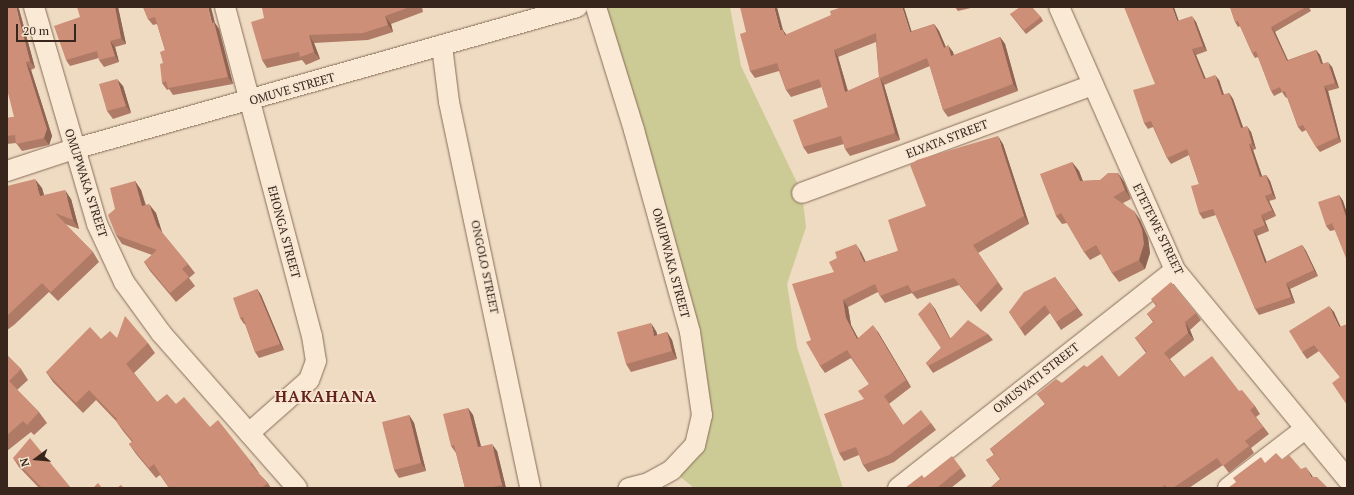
<!DOCTYPE html>
<html>
<head>
<meta charset="utf-8">
<style>
  body { margin:0 }
  #map { position:relative; width:1354px; height:495px; overflow:hidden; background:#eedbc2; font-family:"PT Serif",serif }
  div>[style] { position:absolute }
  [style*='--x'] { left:calc(var(--x)*1px); top:calc(var(--y)*1px); width:calc(var(--w)*1px); rotate:calc(var(--a)*1deg) }
  .green>* { inset:0; background:#cccb96 }
  .roads { filter:drop-shadow(0 0 1px #886c59) drop-shadow(0 0 1px #886c59) }
  .street>* { height:20px; margin:-10px; padding:0 10px; transform-origin:10px; border-radius:10px; background:#f9e9d5 }
  .wall>* { inset:0; background:#b07b66 }
  .shaded-wall>* { inset:0; background:#906453 }
  .building>* { inset:0; background:#cd8f77 }
  span { translate:-50% -50%; white-space:nowrap; text-align:center; line-height:1.15; -webkit-text-stroke:3.5px #f6e6d1; paint-order:stroke }
  .street-label { font-size:12px; color:#38261d }
  .district-label { font-size:16px; color:#65221c; font-weight:700; letter-spacing:1px }
  .frame { position:absolute; inset:0; border:8px solid #38261d; pointer-events:none }
  .north { position:absolute; left:16px; top:439px; width:40px; height:40px; -webkit-text-stroke:3px #f6e6d1; paint-order:stroke; rotate:254deg; font-size:11px; font-weight:700; line-height:16px; text-align:center; color:#38261d }
  .north::after { content:''; display:block; margin:auto; width:14px; height:18px; background:#38261d; clip-path:polygon(50% 0,100% 100%,50% 72%,0 100%) }
  .scale { position:absolute; left:16px; top:24px; width:60px; height:18px; box-sizing:border-box; border:2px solid #38261d; border-top:0; padding-left:5px; font-size:12px; line-height:14px; white-space:nowrap; color:#38261d; -webkit-text-stroke:3px #f6e6d1; paint-order:stroke }
</style>
</head>
<body>
<div id="map">
  <div class="green">
    <div style="clip-path:polygon(596px 7px,730px 7px,741px 66px,802px 193px,806px 227px,787px 284px,797px 347px,843px 488px,694px 488px,672px 470px,702px 415px)"></div>
  </div>
  <div class="roads">
    <div class="street">
      <div style="--x:34;--y:7;--w:226;--a:73.8"></div>
      <div style="--x:97;--y:224;--w:64;--a:65"></div>
      <div style="--x:124;--y:282;--w:63;--a:54"></div>
      <div style="--x:161;--y:333;--w:206;--a:48.7"></div>
      <div style="--x:225;--y:7;--w:340;--a:75.2"></div>
      <div style="--x:312;--y:336;--w:25;--a:81"></div>
      <div style="--x:316;--y:361;--w:20;--a:110"></div>
      <div style="--x:309;--y:380;--w:80;--a:138.5"></div>
      <div style="--x:596;--y:7;--w:129;--a:72.8"></div>
      <div style="--x:634;--y:130;--w:210;--a:74.5"></div>
      <div style="--x:690;--y:332;--w:84;--a:81.8"></div>
      <div style="--x:702;--y:415;--w:31;--a:103"></div>
      <div style="--x:695;--y:445;--w:34;--a:133"></div>
      <div style="--x:672;--y:470;--w:26;--a:151"></div>
      <div style="--x:649;--y:483;--w:21;--a:166"></div>
      <div style="--x:1059;--y:7;--w:287;--a:66.2"></div>
      <div style="--x:1175;--y:270;--w:271;--a:50.5"></div>
      <div style="--x:442;--y:46;--w:56;--a:82.9"></div>
      <div style="--x:449;--y:102;--w:394;--a:78.1"></div>
      <div style="--x:7;--y:171;--w:71;--a:-18.2"></div>
      <div style="--x:74;--y:149;--w:523;--a:-15.76"></div>
      <div style="--x:802;--y:193;--w:309;--a:-20.4"></div>
      <div style="--x:898;--y:488;--w:352;--a:-38.2"></div>
      <div style="--x:1228;--y:488;--w:97;--a:-37.5"></div>
    </div>
  </div>
  <div class="wall">
    <div style="clip-path:polygon(118px 7px,126px 44px,115px 47px,119px 62px,104px 67px,99px 60px,99px 58px,70px 66px,66px 60px,80px 17px)"></div>
    <div style="clip-path:polygon(143px 7px,215px 23px,219px 29px,233px 84px,173px 95px,169px 89px,167px 90px,162px 83px,163px 63px,165px 50px,157px 24px,153px 25px,148px 19px)"></div>
    <div style="clip-path:polygon(266px 7px,422px 7px,423px 12px,391px 24px,393px 32px,368px 40px,314px 43px,320px 59px,306px 65px,302px 60px,267px 68px,262px 60px,264px 18px)"></div>
    <div style="clip-path:polygon(955px 7px,975px 7px,958px 11px)"></div>
    <div style="clip-path:polygon(1230px 7px,1309px 7px,1311px 11px,1275px 32px,1288px 60px,1316px 50px,1320px 55px,1323px 64px,1332px 67px,1339px 88px,1328px 91px,1341px 142px,1320px 152px,1316px 147px,1306px 130px,1302px 132px,1298px 127px,1287px 97px,1286px 98px,1282px 92px,1274px 96px,1271px 91px,1258px 57px,1255px 58px,1252px 53px,1240px 26px,1238px 27px,1235px 22px)"></div>
    <div style="clip-path:polygon(19px 9px,35px 68px,31px 70px,52px 136px,49px 145px,22px 151px,16px 143px,7px 144px,7px 118px,14px 117px)"></div>
    <div style="clip-path:polygon(1010px 14px,1041px 17px,1043px 21px,1026px 34px)"></div>
    <div style="clip-path:polygon(1178px 21px,1196px 22px,1207px 51px,1196px 55px,1205px 78px,1219px 80px,1224px 95px,1229px 93px,1233px 99px,1243px 127px,1251px 132px,1256px 149px,1253px 150px,1262px 176px,1266px 175px,1270px 181px,1276px 199px,1269px 201px,1276px 216px,1265px 221px,1269px 231px,1257px 236px,1266px 262px,1302px 245px,1306px 251px,1318px 276px,1290px 289px,1295px 303px,1259px 315px,1255px 309px,1216px 215px,1203px 219px,1199px 213px,1199px 184px,1189px 155px,1171px 164px,1167px 158px,1153px 127px,1148px 129px,1144px 123px,1155px 84px)"></div>
    <div style="clip-path:polygon(evenodd,934px 24px,939px 31px,946px 47px,953px 52px,954px 56px,1000px 37px,1005px 44px,1018px 91px,948px 117px,943px 110px,930px 66px,884px 85px,900px 140px,850px 156px,845px 149px,844px 144px,808px 154px,803px 147px,828px 107px,822px 87px,791px 97px,786px 90px,779px 71px,755px 78px,750px 71px,746px 32px,783px 30px,786px 35px,912px 31px,934px 24px,876px 42px,879px 77px,848px 91px,838px 57px,876px 42px)"></div>
    <div style="clip-path:polygon(123px 86px,131px 113px,113px 119px,107px 111px)"></div>
    <div style="clip-path:polygon(1003px 144px,1029px 224px,978px 253px,1003px 289px,981px 312px,959px 285px,917px 299px,912px 293px,885px 303px,880px 296px,878px 292px,848px 307px,851px 325px,858px 338px,878px 332px,911px 387px,889px 404px,903px 425px,931px 423px,936px 430px,894px 462px,868px 472px,863px 465px,859px 455px,844px 461px,839px 453px,864px 399px,869px 384px,851px 358px,825px 373px,820px 366px,811px 340px,834px 272px,837px 258px,861px 252px,866px 262px,898px 251px,926px 206px)"></div>
    <div style="clip-path:polygon(1072px 162px,1079px 171px,1083px 181px,1100px 180px,1118px 173px,1124px 182px,1131px 199px,1123px 203px,1140px 220px,1148px 238px,1150px 253px,1145px 269px,1119px 282px,1112px 273px,1101px 254px,1090px 260px,1084px 252px,1067px 223px,1062px 224px,1056px 216px)"></div>
    <div style="clip-path:polygon(135px 181px,141px 190px,146px 205px,156px 213px,162px 233px,188px 264px,195px 273px,189px 278px,195px 286px,176px 302px,150px 271px,144px 262px,152px 255px,122px 244px,116px 235px,115px 209px)"></div>
    <div style="clip-path:polygon(7px 186px,42px 188px,44px 195px,71px 199px,79px 229px,65px 224px,93px 252px,99px 262px,58px 301px,49px 292px,14px 325px,7px 330px)"></div>
    <div style="clip-path:polygon(1339px 195px,1343px 201px,1347px 213px,1347px 259px,1335px 230px,1330px 231px,1326px 226px)"></div>
    <div style="clip-path:polygon(1055px 277px,1083px 315px,1061px 330px,1050px 313px,1025px 336px,1009px 312px)"></div>
    <div style="clip-path:polygon(257px 289px,261px 295px,284px 350px,259px 358px,255px 352px,245px 324px,244px 324px,240px 318px)"></div>
    <div style="clip-path:polygon(1151px 299px,1196px 313px,1201px 320px,1190px 330px,1194px 340px,1170px 359px,1184px 377px,1239px 391px,1255px 406px,1260px 414px,1256px 417px,1269px 434px,1251px 448px,1254px 453px,1229px 473px,1223px 465px,1189px 488px,990px 488px,1000px 479px,986px 460px,994px 455px,990px 449px,1045px 404px,1037px 394px,1062px 383px,1087px 367px,1119px 377px,1146px 353px,1135px 338px,1153px 322px,1147px 314px,1156px 306px)"></div>
    <div style="clip-path:polygon(935px 309px,950px 338px,988px 334px,993px 340px,933px 373px,926px 363px,941px 348px)"></div>
    <div style="clip-path:polygon(1334px 312px,1347px 405px,1340px 377px,1319px 351px,1307px 359px,1302px 352px)"></div>
    <div style="clip-path:polygon(656px 331px,657px 335px,667px 332px,672px 340px,677px 359px,631px 372px,626px 364px)"></div>
    <div style="clip-path:polygon(117px 338px,148px 343px,155px 353px,134px 373px,157px 402px,176px 404px,210px 427px,252px 463px,259px 473px,258px 473px,268px 483px,271px 488px,169px 488px,160px 475px,156px 478px,136px 454px,129px 444px,132px 442px,123px 431px,116px 421px,96px 400px,83px 413px,53px 382px,46px 372px,101px 339px)"></div>
    <div style="clip-path:polygon(7px 355px,21px 369px,28px 380px,17px 390px,39px 412px,47px 423px,34px 435px,31px 432px,7px 451px)"></div>
    <div style="clip-path:polygon(468px 408px,473px 415px,481px 446px,497px 451px,506px 488px,465px 488px,456px 453px,451px 446px)"></div>
    <div style="clip-path:polygon(409px 415px,414px 423px,426px 471px,399px 478px,394px 470px)"></div>
    <div style="clip-path:polygon(13px 458px,71px 488px,39px 488px,19px 467px)"></div>
    <div style="clip-path:polygon(961px 468px,966px 476px,951px 488px,905px 488px,924px 478px)"></div>
  </div>
  <div class="shaded-wall">
    <div style="clip-path:polygon(16px 7px,18px 7px,19px 9px,35px 68px,30px 61px)"></div>
    <div style="clip-path:polygon(115px 7px,118px 7px,126px 44px,121px 38px)"></div>
    <div style="clip-path:polygon(208px 7px,211px 7px,215px 23px,219px 29px,233px 84px,228px 77px,212px 23px)"></div>
    <div style="clip-path:polygon(774px 7px,777px 7px,783px 30px,788px 37px,790px 42px,780px 30px)"></div>
    <div style="clip-path:polygon(902px 7px,904px 7px,914px 39px,910px 32px)"></div>
    <div style="clip-path:polygon(1172px 7px,1174px 7px,1181px 27px,1177px 21px)"></div>
    <div style="clip-path:polygon(385px 16px,391px 24px,393px 32px,388px 25px)"></div>
    <div style="clip-path:polygon(1192px 16px,1196px 22px,1207px 51px,1203px 46px)"></div>
    <div style="clip-path:polygon(934px 24px,939px 31px,949px 55px,944px 48px)"></div>
    <div style="clip-path:polygon(1271px 27px,1275px 32px,1290px 66px,1287px 61px)"></div>
    <div style="clip-path:polygon(309px 35px,314px 43px,320px 59px,314px 52px)"></div>
    <div style="clip-path:polygon(1000px 37px,1005px 44px,1018px 91px,1013px 84px)"></div>
    <div style="clip-path:polygon(110px 41px,115px 47px,119px 62px,115px 56px)"></div>
    <div style="clip-path:polygon(948px 45px,953px 52px,956px 63px,951px 56px)"></div>
    <div style="clip-path:polygon(1192px 49px,1196px 55px,1208px 84px,1204px 79px)"></div>
    <div style="clip-path:polygon(834px 50px,838px 57px,850px 99px,845px 92px)"></div>
    <div style="clip-path:polygon(1316px 50px,1320px 55px,1325px 70px,1321px 64px)"></div>
    <div style="clip-path:polygon(26px 62px,31px 70px,52px 136px,49px 145px,44px 138px)"></div>
    <div style="clip-path:polygon(1328px 62px,1332px 67px,1339px 88px,1335px 83px)"></div>
    <div style="clip-path:polygon(1215px 75px,1219px 80px,1226px 101px,1222px 95px)"></div>
    <div style="clip-path:polygon(880px 78px,884px 85px,900px 140px,895px 133px)"></div>
    <div style="clip-path:polygon(117px 79px,123px 86px,131px 113px,126px 106px)"></div>
    <div style="clip-path:polygon(1324px 86px,1328px 91px,1341px 142px,1338px 137px)"></div>
    <div style="clip-path:polygon(1229px 93px,1233px 99px,1245px 133px,1241px 128px)"></div>
    <div style="clip-path:polygon(1247px 126px,1251px 132px,1256px 149px,1252px 143px)"></div>
    <div style="clip-path:polygon(998px 136px,1003px 144px,1029px 224px,1024px 216px)"></div>
    <div style="clip-path:polygon(1249px 144px,1253px 150px,1264px 182px,1260px 177px)"></div>
    <div style="clip-path:polygon(1072px 162px,1079px 171px,1086px 190px,1080px 181px)"></div>
    <div style="clip-path:polygon(1118px 173px,1124px 182px,1131px 199px,1125px 190px)"></div>
    <div style="clip-path:polygon(1266px 175px,1270px 181px,1276px 199px,1272px 193px)"></div>
    <div style="clip-path:polygon(35px 179px,42px 188px,47px 206px,40px 196px)"></div>
    <div style="clip-path:polygon(135px 181px,141px 190px,148px 215px,142px 206px)"></div>
    <div style="clip-path:polygon(65px 190px,71px 199px,79px 229px,73px 220px)"></div>
    <div style="clip-path:polygon(1339px 195px,1343px 201px,1347px 213px,1347px 220px)"></div>
    <div style="clip-path:polygon(1265px 196px,1269px 201px,1276px 216px,1272px 210px)"></div>
    <div style="clip-path:polygon(149px 204px,156px 213px,163px 235px,157px 226px)"></div>
    <div style="clip-path:polygon(1134px 211px,1140px 220px,1148px 238px,1150px 253px,1145px 269px,1139px 260px)"></div>
    <div style="clip-path:polygon(1261px 215px,1265px 221px,1269px 231px,1265px 225px)"></div>
    <div style="clip-path:polygon(1253px 230px,1257px 236px,1269px 268px,1265px 263px)"></div>
    <div style="clip-path:polygon(856px 244px,861px 252px,869px 270px,864px 262px)"></div>
    <div style="clip-path:polygon(1302px 245px,1306px 251px,1318px 276px,1314px 270px)"></div>
    <div style="clip-path:polygon(1286px 283px,1290px 289px,1295px 303px,1291px 297px)"></div>
    <div style="clip-path:polygon(257px 289px,261px 295px,284px 350px,280px 344px)"></div>
    <div style="clip-path:polygon(843px 300px,848px 307px,851px 325px,862px 346px,857px 339px,846px 318px)"></div>
    <div style="clip-path:polygon(930px 302px,935px 309px,954px 346px,950px 339px)"></div>
    <div style="clip-path:polygon(1329px 306px,1334px 312px,1344px 334px,1339px 327px)"></div>
    <div style="clip-path:polygon(1185px 322px,1190px 330px,1194px 340px,1188px 333px)"></div>
    <div style="clip-path:polygon(651px 323px,656px 331px,660px 343px,654px 336px)"></div>
    <div style="clip-path:polygon(873px 325px,878px 332px,911px 387px,906px 380px)"></div>
    <div style="clip-path:polygon(667px 332px,672px 340px,677px 359px,672px 351px)"></div>
    <div style="clip-path:polygon(468px 408px,473px 415px,483px 455px,478px 447px)"></div>
    <div style="clip-path:polygon(409px 415px,414px 423px,426px 471px,421px 463px)"></div>
    <div style="clip-path:polygon(492px 444px,497px 451px,506px 488px,504px 488px,502px 485px)"></div>
    <div style="clip-path:polygon(1306px 467px,1315px 480px,1311px 477px)"></div>
  </div>
  <div class="building">
    <div style="clip-path:polygon(7px 7px,16px 7px,30px 61px,26px 62px,47px 129px,44px 138px,16px 144px,15px 135px,7px 136px,7px 118px,14px 117px,7px 89px)"></div>
    <div style="clip-path:polygon(77px 7px,115px 7px,121px 38px,110px 41px,115px 56px,99px 60px,97px 51px,66px 60px,54px 26px,80px 17px)"></div>
    <div style="clip-path:polygon(143px 7px,208px 7px,212px 23px,214px 22px,228px 77px,168px 88px,166px 81px,162px 83px,160px 64px,163px 63px,160px 52px,165px 50px,155px 17px,148px 19px)"></div>
    <div style="clip-path:polygon(266px 7px,410px 7px,385px 16px,388px 25px,363px 33px,309px 35px,314px 52px,300px 57px,299px 52px,262px 60px,251px 22px,264px 18px,262px 8px)"></div>
    <div style="clip-path:polygon(evenodd,740px 7px,774px 7px,780px 30px,783px 30px,785px 35px,831px 15px,830px 11px,842px 7px,902px 7px,910px 32px,934px 24px,944px 48px,948px 45px,951px 56px,1000px 37px,1013px 84px,943px 110px,927px 58px,880px 78px,895px 133px,845px 149px,841px 136px,803px 147px,793px 120px,828px 107px,819px 79px,786px 90px,777px 63px,750px 71px,740px 34px,746px 32px,740px 7px,876px 33px,879px 77px,845px 92px,834px 50px,876px 33px)"></div>
    <div style="clip-path:polygon(1020px 7px,1032px 7px,1041px 17px,1024px 30px,1010px 14px)"></div>
    <div style="clip-path:polygon(1124px 7px,1172px 7px,1177px 21px,1192px 16px,1203px 46px,1192px 49px,1204px 79px,1215px 75px,1222px 95px,1229px 93px,1241px 128px,1247px 126px,1252px 143px,1249px 144px,1260px 177px,1266px 175px,1272px 193px,1265px 196px,1272px 210px,1261px 215px,1265px 225px,1253px 230px,1265px 263px,1302px 245px,1314px 270px,1286px 283px,1291px 297px,1255px 309px,1213px 209px,1199px 213px,1191px 186px,1199px 184px,1187px 149px,1167px 158px,1151px 121px,1144px 123px,1133px 90px,1155px 84px)"></div>
    <div style="clip-path:polygon(1230px 7px,1306px 7px,1271px 27px,1287px 61px,1316px 50px,1321px 64px,1328px 62px,1335px 83px,1324px 86px,1338px 137px,1316px 147px,1303px 125px,1298px 127px,1285px 91px,1282px 92px,1280px 87px,1271px 91px,1256px 51px,1252px 53px,1238px 21px,1235px 22px)"></div>
    <div style="clip-path:polygon(117px 79px,126px 106px,107px 111px,99px 84px)"></div>
    <div style="clip-path:polygon(998px 136px,1024px 216px,973px 245px,998px 282px,976px 305px,954px 278px,912px 292px,908px 285px,880px 296px,875px 284px,843px 300px,846px 318px,857px 339px,873px 325px,906px 380px,884px 396px,903px 425px,921px 410px,931px 423px,889px 455px,863px 465px,856px 447px,839px 453px,824px 414px,864px 399px,858px 391px,869px 384px,847px 350px,820px 366px,806px 342px,811px 340px,792px 284px,834px 272px,829px 262px,837px 258px,835px 252px,856px 244px,864px 262px,898px 251px,888px 220px,926px 206px,910px 165px,917px 160px)"></div>
    <div style="clip-path:polygon(1072px 162px,1080px 181px,1100px 180px,1108px 173px,1118px 173px,1125px 190px,1113px 197px,1134px 211px,1142px 229px,1144px 244px,1139px 260px,1112px 273px,1096px 245px,1084px 252px,1061px 213px,1056px 216px,1040px 174px)"></div>
    <div style="clip-path:polygon(35px 179px,40px 196px,65px 190px,73px 220px,55px 213px,93px 252px,51px 292px,42px 283px,7px 316px,7px 186px)"></div>
    <div style="clip-path:polygon(135px 181px,142px 206px,149px 204px,157px 226px,188px 264px,182px 269px,189px 277px,170px 293px,144px 262px,157px 250px,116px 235px,108px 215px,115px 209px,110px 188px)"></div>
    <div style="clip-path:polygon(1339px 195px,1347px 220px,1347px 258px,1346px 258px,1332px 223px,1326px 226px,1318px 202px)"></div>
    <div style="clip-path:polygon(1055px 277px,1077px 308px,1056px 322px,1045px 305px,1020px 328px,1009px 312px,1024px 292px)"></div>
    <div style="clip-path:polygon(1171px 282px,1196px 313px,1185px 322px,1188px 333px,1164px 353px,1184px 377px,1212px 356px,1239px 391px,1242px 390px,1255px 406px,1250px 410px,1263px 427px,1245px 441px,1249px 446px,1223px 466px,1217px 458px,1173px 488px,1167px 488px,1165px 485px,1161px 488px,990px 488px,1001px 479px,986px 460px,995px 454px,990px 449px,1045px 404px,1037px 394px,1056px 379px,1062px 383px,1084px 365px,1087px 367px,1102px 355px,1119px 377px,1147px 352px,1135px 338px,1154px 322px,1147px 314px,1157px 305px,1151px 299px)"></div>
    <div style="clip-path:polygon(257px 289px,280px 344px,255px 352px,243px 317px,240px 318px,233px 298px)"></div>
    <div style="clip-path:polygon(930px 302px,950px 339px,968px 320px,988px 334px,928px 366px,926px 363px,941px 348px,918px 314px)"></div>
    <div style="clip-path:polygon(1329px 306px,1339px 327px,1347px 324px,1347px 405px,1332px 383px,1340px 377px,1314px 345px,1302px 352px,1289px 331px)"></div>
    <div style="clip-path:polygon(125px 316px,148px 343px,126px 364px,157px 402px,167px 394px,176px 404px,184px 397px,210px 427px,218px 420px,252px 463px,250px 464px,268px 483px,261px 488px,169px 488px,154px 464px,149px 468px,129px 444px,133px 441px,116px 421px,117px 419px,89px 390px,76px 403px,46px 372px,90px 327px,101px 339px,110px 331px,117px 338px)"></div>
    <div style="clip-path:polygon(651px 323px,654px 336px,667px 332px,672px 351px,626px 364px,617px 332px)"></div>
    <div style="clip-path:polygon(7px 355px,21px 369px,9px 381px,39px 412px,27px 425px,23px 421px,7px 435px)"></div>
    <div style="clip-path:polygon(468px 408px,478px 447px,492px 444px,502px 485px,489px 488px,465px 488px,454px 445px,451px 446px,443px 414px)"></div>
    <div style="clip-path:polygon(409px 415px,421px 463px,394px 470px,382px 422px)"></div>
    <div style="clip-path:polygon(30px 438px,71px 488px,42px 488px,13px 458px)"></div>
    <div style="clip-path:polygon(1276px 453px,1283px 460px,1289px 455px,1301px 469px,1306px 467px,1311px 477px,1317px 477px,1328px 488px,1228px 488px,1236px 482px,1233px 478px,1261px 457px,1265px 463px)"></div>
    <div style="clip-path:polygon(952px 456px,961px 468px,938px 487px,939px 488px,905px 488px,922px 475px,924px 478px)"></div>
    <div style="clip-path:polygon(98px 483px,102px 488px,93px 488px)"></div>
    <div style="clip-path:polygon(121px 485px,124px 488px,117px 488px)"></div>
  </div>
  <div class="street-label">
    <span style="left:292px;top:89px;rotate:-16deg">OMUVE STREET</span>
    <span style="left:947px;top:139px;rotate:-21deg">ELYATA STREET</span>
    <span style="left:86px;top:183px;rotate:72deg">OMUPWAKA STREET</span>
    <span style="left:1158px;top:229px;rotate:64deg">ETETEWE STREET</span>
    <span style="left:284px;top:232px;rotate:75deg">EHONGA STREET</span>
    <span style="left:671px;top:263px;rotate:75deg">OMUPWAKA STREET</span>
    <span style="left:485px;top:267px;rotate:78deg">ONGOLO STREET</span>
    <span style="left:1036px;top:378px;rotate:-38deg">OMUSVATI STREET</span>
  </div>
  <div class="district-label">
    <span style="left:326px;top:396px">HAKAHANA</span>
  </div>
  <div class="frame"></div>
  <div class="north">N</div>
  <div class="scale">20 m</div>
</div>
</body>
</html>
